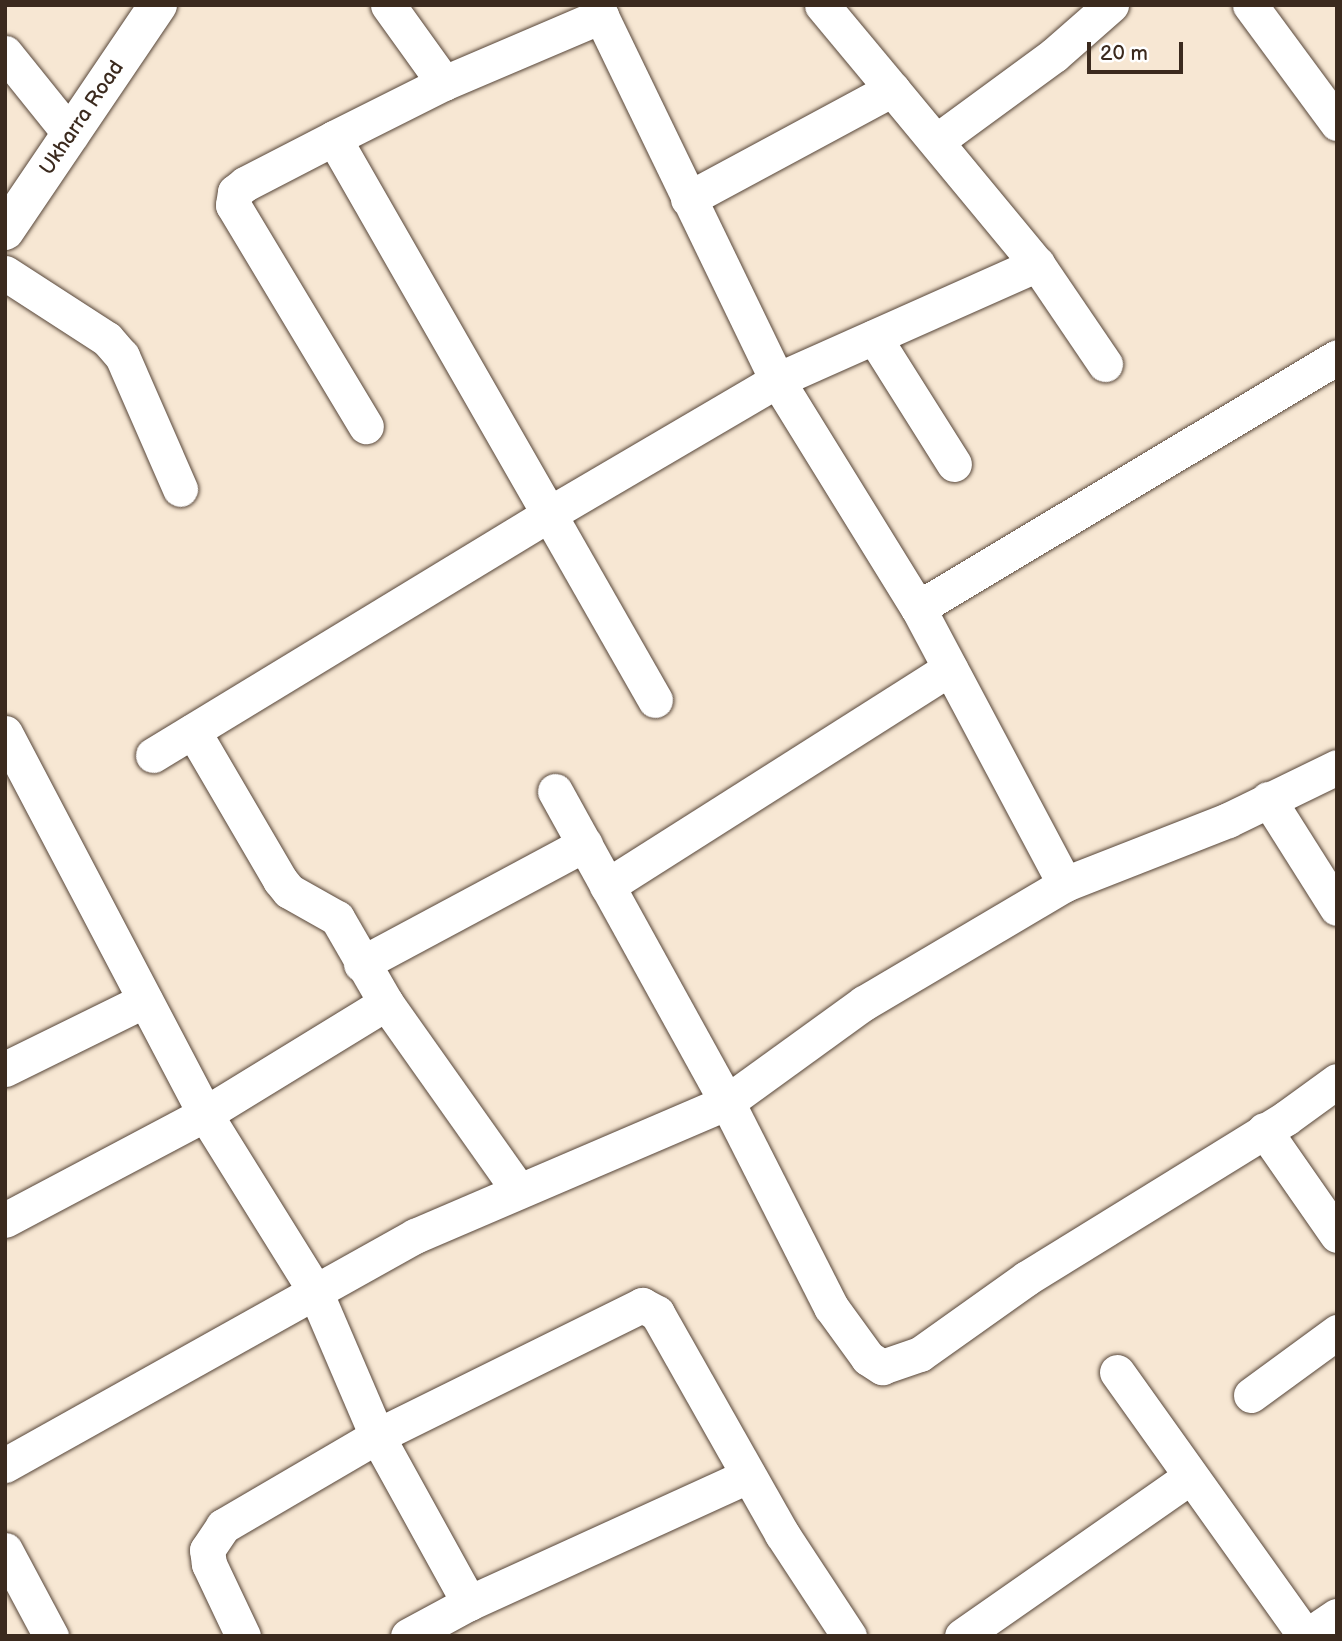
<!DOCTYPE html>
<html>
<head>
<meta charset="utf-8">
<style>
  body { margin:0 }
  #map { position:relative; width:1342px; height:1641px; overflow:hidden; background:#f7e7d3; font-family:"Balsamiq Sans",sans-serif }
  div>[style] { position:absolute }
  [style*='--x'] { left:calc(var(--x)*1px); top:calc(var(--y)*1px); width:calc(var(--w)*1px); rotate:calc(var(--a)*1deg) }
  .roads { filter:drop-shadow(0 0 2px #574639) drop-shadow(0 0 2px #574639) }
  .street>* { height:35px; margin:-17.5px; padding:0 17.5px; transform-origin:17.5px; border-radius:17.5px; background:#fff }
  .secondary>* { height:38px; margin:-19px; padding:0 19px; transform-origin:19px; border-radius:19px; background:#fff }
  span { translate:-50% -50%; white-space:nowrap; text-align:center; line-height:1.15; -webkit-text-stroke:5px #fff; paint-order:stroke }
  .street-label { font-size:21px; color:#3b2a1e }
  .frame { position:absolute; inset:0; border:7px solid #3b2a1e; pointer-events:none }
  .scale { position:absolute; left:1087px; top:42px; width:96px; height:32px; box-sizing:border-box; border:4px solid #3b2a1e; border-top:0; padding-left:9px; font-size:21px; line-height:24px; white-space:nowrap; color:#3b2a1e; -webkit-text-stroke:5px #fff; paint-order:stroke }
</style>
</head>
<body>
<div id="map">
  <div class="roads">
    <div class="street">
      <div style="--x:388;--y:5;--w:96;--a:54.3"></div>
      <div style="--x:444;--y:83;--w:171;--a:-23.1"></div>
      <div style="--x:601;--y:16;--w:404;--a:64.2"></div>
      <div style="--x:777;--y:380;--w:268;--a:58.3"></div>
      <div style="--x:918;--y:608;--w:313;--a:62"></div>
      <div style="--x:822;--y:5;--w:109;--a:50.2"></div>
      <div style="--x:1250;--y:5;--w:147;--a:53.6"></div>
      <div style="--x:5;--y:53;--w:105;--a:51.2"></div>
      <div style="--x:334;--y:138;--w:100;--a:152.7"></div>
      <div style="--x:245;--y:184;--w:13;--a:141"></div>
      <div style="--x:235;--y:192;--w:13;--a:99"></div>
      <div style="--x:233;--y:205;--w:258;--a:59"></div>
      <div style="--x:938;--y:140;--w:144;--a:-36.2"></div>
      <div style="--x:1054;--y:55;--w:76;--a:-41.3"></div>
      <div style="--x:688;--y:199;--w:232;--a:-28.3"></div>
      <div style="--x:892;--y:89;--w:227;--a:50.4"></div>
      <div style="--x:1037;--y:264;--w:121;--a:55.8"></div>
      <div style="--x:5;--y:273;--w:121;--a:32.9"></div>
      <div style="--x:107;--y:339;--w:23;--a:49"></div>
      <div style="--x:122;--y:356;--w:145;--a:66.4"></div>
      <div style="--x:874;--y:337;--w:150;--a:57.8"></div>
      <div style="--x:918;--y:608;--w:488;--a:-30.9"></div>
      <div style="--x:655;--y:700;--w:214;--a:-119.7"></div>
      <div style="--x:549;--y:514;--w:264;--a:-30.4"></div>
      <div style="--x:777;--y:380;--w:285;--a:-24"></div>
      <div style="--x:193;--y:731;--w:173;--a:59.7"></div>
      <div style="--x:280;--y:880;--w:14;--a:51"></div>
      <div style="--x:289;--y:891;--w:55;--a:29.4"></div>
      <div style="--x:337;--y:918;--w:98;--a:60"></div>
      <div style="--x:386;--y:1003;--w:227;--a:54.7"></div>
      <div style="--x:5;--y:733;--w:430;--a:62.3"></div>
      <div style="--x:205;--y:1114;--w:226;--a:152.1"></div>
      <div style="--x:153;--y:755;--w:464;--a:-31.3"></div>
      <div style="--x:549;--y:514;--w:433;--a:-119.8"></div>
      <div style="--x:334;--y:138;--w:123;--a:-26.6"></div>
      <div style="--x:555;--y:791;--w:355;--a:61.1"></div>
      <div style="--x:727;--y:1102;--w:230;--a:63.1"></div>
      <div style="--x:831;--y:1307;--w:63;--a:54"></div>
      <div style="--x:868;--y:1358;--w:17;--a:33"></div>
      <div style="--x:882;--y:1367;--w:40;--a:-18.9"></div>
      <div style="--x:920;--y:1354;--w:131;--a:-35.4"></div>
      <div style="--x:1027;--y:1278;--w:304;--a:-31.7"></div>
      <div style="--x:1286;--y:1118;--w:63;--a:-36"></div>
      <div style="--x:1268;--y:799;--w:129;--a:57.7"></div>
      <div style="--x:607;--y:886;--w:406;--a:-32.4"></div>
      <div style="--x:361;--y:964;--w:254;--a:-28.2"></div>
      <div style="--x:386;--y:1003;--w:212;--a:148.5"></div>
      <div style="--x:205;--y:1114;--w:206;--a:58.1"></div>
      <div style="--x:314;--y:1289;--w:160;--a:66.8"></div>
      <div style="--x:377;--y:1436;--w:191;--a:61.1"></div>
      <div style="--x:5;--y:1069;--w:156;--a:-26.2"></div>
      <div style="--x:1264;--y:1130;--w:128;--a:55.2"></div>
      <div style="--x:1117;--y:1372;--w:324;--a:54.5"></div>
      <div style="--x:1251;--y:1395;--w:107;--a:-36.2"></div>
      <div style="--x:5;--y:1465;--w:470;--a:-29.2"></div>
      <div style="--x:415;--y:1236;--w:340;--a:-23.2"></div>
      <div style="--x:727;--y:1102;--w:169;--a:-35.9"></div>
      <div style="--x:864;--y:1003;--w:234;--a:-30.6"></div>
      <div style="--x:1065;--y:884;--w:175;--a:-21.4"></div>
      <div style="--x:1228;--y:820;--w:121;--a:-25.9"></div>
      <div style="--x:5;--y:1550;--w:98;--a:61.9"></div>
      <div style="--x:243;--y:1636;--w:80;--a:-115.3"></div>
      <div style="--x:209;--y:1564;--w:14;--a:-98"></div>
      <div style="--x:207;--y:1550;--w:29;--a:-56"></div>
      <div style="--x:223;--y:1526;--w:178;--a:-30.3"></div>
      <div style="--x:377;--y:1436;--w:296;--a:-26.3"></div>
      <div style="--x:642;--y:1305;--w:17;--a:28"></div>
      <div style="--x:657;--y:1313;--w:254;--a:60.5"></div>
      <div style="--x:782;--y:1534;--w:122;--a:56.7"></div>
      <div style="--x:408;--y:1636;--w:69;--a:-28.4"></div>
      <div style="--x:469;--y:1603;--w:307;--a:-24.5"></div>
      <div style="--x:962;--y:1636;--w:278;--a:-34.9"></div>
      <div style="--x:1307;--y:1636;--w:36;--a:-34"></div>
    </div>
    <div class="secondary">
      <div style="--x:5;--y:231;--w:273;--a:-55.9"></div>
    </div>
  </div>
  <div class="street-label">
    <span style="left:82px;top:118px;rotate:-56deg">Ukharra Road</span>
  </div>
  <div class="frame"></div>
  <div class="scale">20 m</div>
</div>
</body>
</html>
